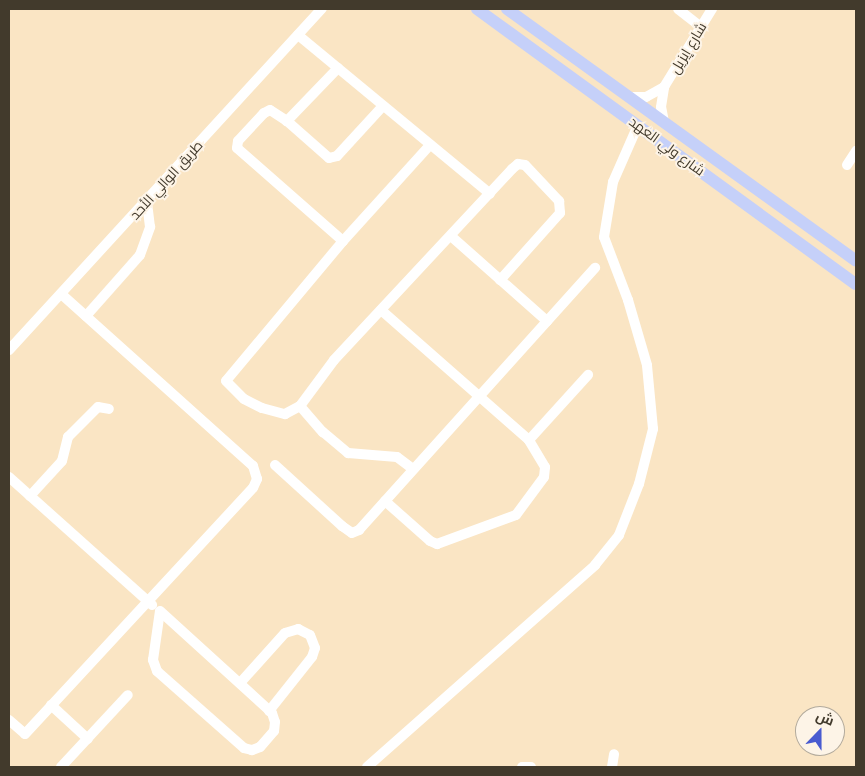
<!DOCTYPE html>
<html>
<head>
<meta charset="utf-8">
<style>
  body { margin:0 }
  #map { position:relative; width:865px; height:776px; overflow:hidden; background:#fae5c4; font-family:"Space Grotesk",Cairo,sans-serif }
  div>[style] { position:absolute }
  [style*='--x'] { left:calc(var(--x)*1px); top:calc(var(--y)*1px); width:calc(var(--w)*1px); rotate:calc(var(--a)*1deg) }
  .minor>* { height:10px; margin:-5px; padding:0 5px; transform-origin:5px; border-radius:5px; background:#fff }
  .major>* { height:12px; margin:-6px; padding:0 6px; transform-origin:6px; border-radius:6px; background:#c5d0f9 }
  span { translate:-50% -50%; white-space:nowrap; text-align:center; line-height:1.15; -webkit-text-stroke:4px #fdf4e7; paint-order:stroke }
  .street-label { font-size:14px; color:#423a2c }
  .frame { position:absolute; inset:0; border:10px solid #423a2c; pointer-events:none }
  .north { position:absolute; left:795px; top:706px; width:50px; height:50px; box-sizing:border-box; background:#fdf4e7; border:1px solid #b2aa9c; border-radius:50%; rotate:22deg; font-size:14px; font-weight:700; line-height:20px; text-align:center; color:#423a2c }
  .north::after { content:''; display:block; margin:auto; width:18px; height:22px; background:#495bd0; clip-path:polygon(50% 0,100% 100%,50% 72%,0 100%) }
</style>
</head>
<body>
<div id="map">
  <div class="minor">
    <div style="--x:678;--y:9;--w:29;--a:38"></div>
    <div style="--x:298;--y:35;--w:249;--a:39.6"></div>
    <div style="--x:338;--y:68;--w:74;--a:133.9"></div>
    <div style="--x:287;--y:121;--w:56;--a:41.4"></div>
    <div style="--x:329;--y:158;--w:8;--a:-14"></div>
    <div style="--x:337;--y:156;--w:68;--a:-47.4"></div>
    <div style="--x:630;--y:97;--w:16;--a:0"></div>
    <div style="--x:646;--y:97;--w:21;--a:-29"></div>
    <div style="--x:287;--y:121;--w:20;--a:-147"></div>
    <div style="--x:270;--y:110;--w:7;--a:153"></div>
    <div style="--x:264;--y:113;--w:38;--a:133"></div>
    <div style="--x:238;--y:141;--w:7;--a:98"></div>
    <div style="--x:237;--y:148;--w:141;--a:41.3"></div>
    <div style="--x:664;--y:122;--w:15;--a:-101"></div>
    <div style="--x:661;--y:107;--w:20;--a:-81"></div>
    <div style="--x:664;--y:87;--w:92;--a:-58.4"></div>
    <div style="--x:430;--y:145;--w:130;--a:132.2"></div>
    <div style="--x:343;--y:241;--w:182;--a:129.9"></div>
    <div style="--x:226;--y:381;--w:25;--a:45"></div>
    <div style="--x:244;--y:399;--w:20;--a:27"></div>
    <div style="--x:262;--y:408;--w:24;--a:15"></div>
    <div style="--x:285;--y:414;--w:17;--a:-28"></div>
    <div style="--x:300;--y:406;--w:57;--a:-53.5"></div>
    <div style="--x:334;--y:360;--w:261;--a:-47"></div>
    <div style="--x:512;--y:169;--w:8;--a:-40"></div>
    <div style="--x:518;--y:164;--w:7;--a:8"></div>
    <div style="--x:525;--y:165;--w:50;--a:46.6"></div>
    <div style="--x:559;--y:201;--w:12;--a:85"></div>
    <div style="--x:560;--y:213;--w:90;--a:131.8"></div>
    <div style="--x:847;--y:165;--w:17;--a:-57"></div>
    <div style="--x:452;--y:237;--w:127;--a:41.5"></div>
    <div style="--x:381;--y:310;--w:197;--a:41.3"></div>
    <div style="--x:86;--y:316;--w:81;--a:-48.5"></div>
    <div style="--x:140;--y:255;--w:30;--a:-70"></div>
    <div style="--x:150;--y:227;--w:26;--a:-97"></div>
    <div style="--x:9;--y:350;--w:463;--a:-47.5"></div>
    <div style="--x:300;--y:406;--w:35;--a:49"></div>
    <div style="--x:323;--y:432;--w:33;--a:40"></div>
    <div style="--x:348;--y:453;--w:49;--a:4.7"></div>
    <div style="--x:397;--y:457;--w:20;--a:37"></div>
    <div style="--x:275;--y:465;--w:91;--a:42.3"></div>
    <div style="--x:342;--y:526;--w:12;--a:35"></div>
    <div style="--x:352;--y:533;--w:8;--a:-23"></div>
    <div style="--x:359;--y:530;--w:353;--a:-48"></div>
    <div style="--x:9;--y:477;--w:192;--a:41.8"></div>
    <div style="--x:30;--y:496;--w:47;--a:-47.6"></div>
    <div style="--x:62;--y:461;--w:25;--a:-76"></div>
    <div style="--x:68;--y:437;--w:42;--a:-45"></div>
    <div style="--x:98;--y:407;--w:11;--a:10"></div>
    <div style="--x:385;--y:501;--w:60;--a:41.6"></div>
    <div style="--x:430;--y:541;--w:8;--a:23"></div>
    <div style="--x:437;--y:544;--w:84;--a:-20.2"></div>
    <div style="--x:516;--y:515;--w:47;--a:-53.6"></div>
    <div style="--x:544;--y:477;--w:10;--a:-84"></div>
    <div style="--x:545;--y:467;--w:31;--a:-121"></div>
    <div style="--x:529;--y:440;--w:88;--a:-47.8"></div>
    <div style="--x:160;--y:611;--w:151;--a:42.3"></div>
    <div style="--x:272;--y:713;--w:9;--a:72"></div>
    <div style="--x:275;--y:722;--w:9;--a:96"></div>
    <div style="--x:274;--y:731;--w:21;--a:131"></div>
    <div style="--x:260;--y:747;--w:9;--a:159"></div>
    <div style="--x:252;--y:750;--w:8;--a:-166"></div>
    <div style="--x:244;--y:748;--w:116;--a:-138.5"></div>
    <div style="--x:157;--y:671;--w:12;--a:-110"></div>
    <div style="--x:153;--y:660;--w:49;--a:-81.9"></div>
    <div style="--x:240;--y:683;--w:67;--a:-48"></div>
    <div style="--x:285;--y:633;--w:14;--a:-17"></div>
    <div style="--x:298;--y:629;--w:13;--a:27"></div>
    <div style="--x:310;--y:635;--w:14;--a:69"></div>
    <div style="--x:315;--y:648;--w:9;--a:108"></div>
    <div style="--x:312;--y:657;--w:69;--a:128.5"></div>
    <div style="--x:51;--y:705;--w:50;--a:42.6"></div>
    <div style="--x:9;--y:720;--w:21;--a:41"></div>
    <div style="--x:25;--y:734;--w:335;--a:-47.2"></div>
    <div style="--x:253;--y:488;--w:10;--a:-66"></div>
    <div style="--x:257;--y:479;--w:14;--a:-107"></div>
    <div style="--x:253;--y:466;--w:258;--a:-138.1"></div>
    <div style="--x:61;--y:767;--w:98;--a:-47.1"></div>
    <div style="--x:367;--y:767;--w:305;--a:-41.5"></div>
    <div style="--x:595;--y:565;--w:38;--a:-51"></div>
    <div style="--x:619;--y:535;--w:55;--a:-68.6"></div>
    <div style="--x:639;--y:484;--w:57;--a:-75.7"></div>
    <div style="--x:653;--y:429;--w:64;--a:-95.4"></div>
    <div style="--x:647;--y:365;--w:68;--a:-106.3"></div>
    <div style="--x:628;--y:300;--w:67;--a:-110.9"></div>
    <div style="--x:604;--y:237;--w:56;--a:-80.7"></div>
    <div style="--x:613;--y:182;--w:62;--a:-66.3"></div>
    <div style="--x:522;--y:767;--w:9;--a:0"></div>
    <div style="--x:612;--y:767;--w:13;--a:-81"></div>
  </div>
  <div class="major">
    <div style="--x:477;--y:9;--w:468;--a:36"></div>
    <div style="--x:507;--y:9;--w:430;--a:35.8"></div>
  </div>
  <div class="street-label">
    <span style="left:688px;top:48px;rotate:-59deg">شارع إيزيل</span>
    <span style="left:667px;top:146px;rotate:36deg">شارع ولي العهد</span>
    <span style="left:166px;top:180px;rotate:-48deg">طريق الوالي الأحد</span>
  </div>
  <div class="frame"></div>
  <div class="north">ش</div>
</div>
</body>
</html>
